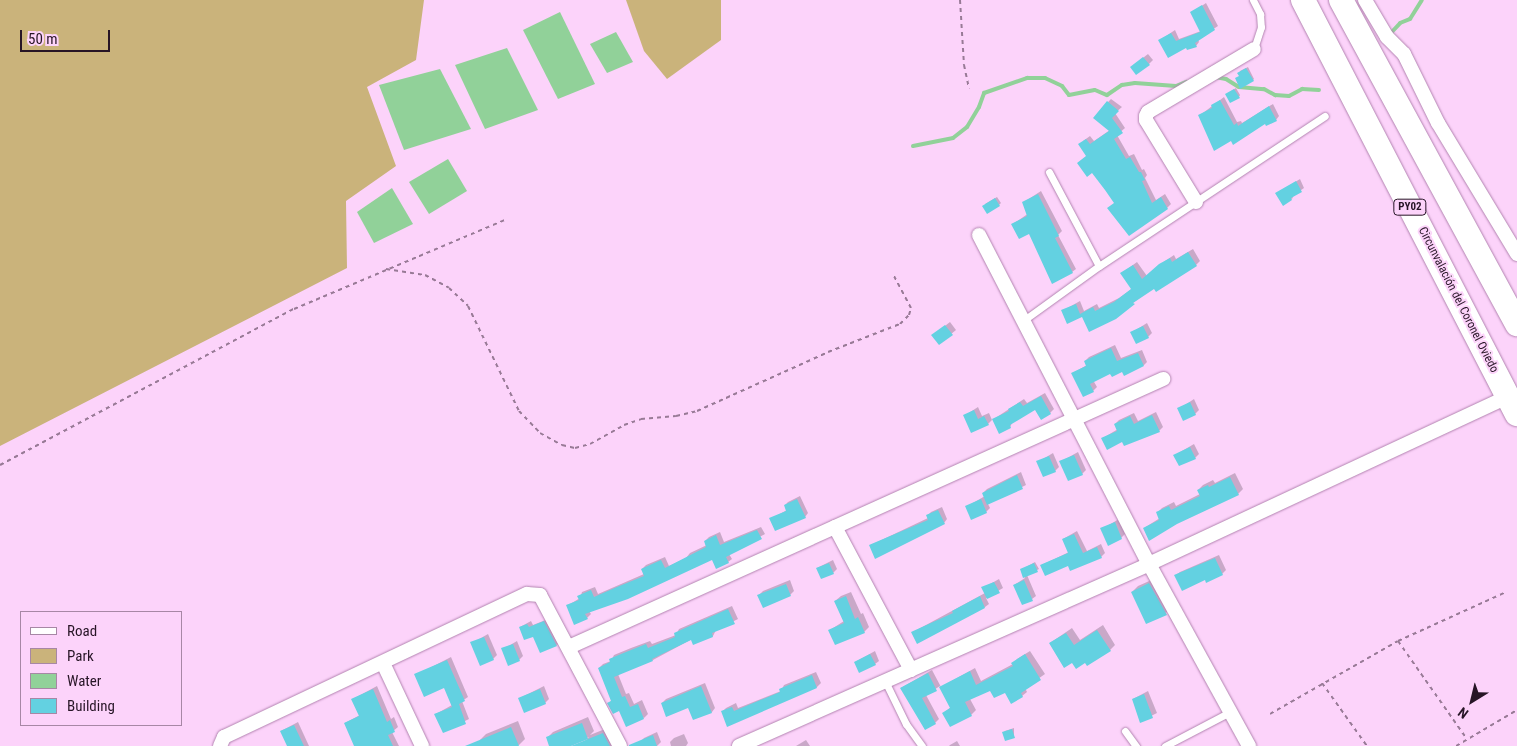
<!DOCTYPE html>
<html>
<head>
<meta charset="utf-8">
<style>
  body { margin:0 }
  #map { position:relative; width:1517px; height:746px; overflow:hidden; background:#fcd3fa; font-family:"Roboto Condensed",sans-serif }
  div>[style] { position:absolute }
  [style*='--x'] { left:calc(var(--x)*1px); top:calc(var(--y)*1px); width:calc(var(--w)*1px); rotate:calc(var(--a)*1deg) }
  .green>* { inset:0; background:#cab37b }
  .water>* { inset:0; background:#91d199 }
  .shadow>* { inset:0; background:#0003 }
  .stream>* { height:4px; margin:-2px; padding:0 2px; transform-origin:2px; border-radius:2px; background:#91d199 }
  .building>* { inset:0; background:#63d1e1 }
  .path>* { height:2px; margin-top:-1px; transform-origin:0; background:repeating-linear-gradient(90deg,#987a96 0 4px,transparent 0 8px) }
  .roads { filter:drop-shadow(0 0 1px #b283b0) drop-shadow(0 0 1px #b283b0) }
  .lane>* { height:7px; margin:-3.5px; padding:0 3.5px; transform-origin:3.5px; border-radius:3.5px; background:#fff }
  .street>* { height:14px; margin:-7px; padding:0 7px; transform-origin:7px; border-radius:7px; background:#fff }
  .highway>* { height:24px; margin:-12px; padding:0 12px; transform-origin:12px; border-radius:12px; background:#fff }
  span { translate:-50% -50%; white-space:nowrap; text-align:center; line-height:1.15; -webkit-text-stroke:4px #fcd3fa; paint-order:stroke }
  .shield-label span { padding:1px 4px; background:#fcd3fa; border:1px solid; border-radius:4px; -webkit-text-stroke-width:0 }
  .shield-label { font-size:11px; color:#271526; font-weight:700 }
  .street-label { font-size:12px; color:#271526 }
  .legend { position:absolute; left:20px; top:611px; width:162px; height:115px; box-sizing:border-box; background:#fcd3fa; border:1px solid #a787a5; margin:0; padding:6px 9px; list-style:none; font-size:15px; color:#271526 }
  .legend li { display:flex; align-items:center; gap:10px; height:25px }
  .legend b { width:25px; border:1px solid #a787a5 }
  .north { position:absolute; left:1447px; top:676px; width:50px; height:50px; -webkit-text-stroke:4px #fcd3fa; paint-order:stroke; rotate:216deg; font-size:14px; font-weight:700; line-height:20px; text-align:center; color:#271526 }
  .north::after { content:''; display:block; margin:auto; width:18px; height:22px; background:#271526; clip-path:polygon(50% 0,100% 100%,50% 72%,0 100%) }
  .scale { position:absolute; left:20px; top:30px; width:90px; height:22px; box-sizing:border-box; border:2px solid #271526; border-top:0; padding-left:6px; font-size:15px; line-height:18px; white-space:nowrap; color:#271526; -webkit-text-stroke:4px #fcd3fa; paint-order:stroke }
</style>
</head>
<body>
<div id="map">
  <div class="green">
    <div style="clip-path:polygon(0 0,424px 0,416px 60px,367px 87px,396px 166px,346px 201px,347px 268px,0 446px)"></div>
    <div style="clip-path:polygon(626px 0,721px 0,721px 40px,667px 79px,644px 51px)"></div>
  </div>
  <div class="water">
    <div style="clip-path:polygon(560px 12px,595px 84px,558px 99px,523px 30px)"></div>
    <div style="clip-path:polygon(616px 32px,633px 62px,607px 73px,590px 44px)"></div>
    <div style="clip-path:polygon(507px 48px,538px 110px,485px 129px,455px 65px)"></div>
    <div style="clip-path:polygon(440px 69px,471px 129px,404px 150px,379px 85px)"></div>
    <div style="clip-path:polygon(448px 159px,467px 191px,429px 214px,409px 182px)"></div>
    <div style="clip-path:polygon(392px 188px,413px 224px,374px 243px,357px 212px)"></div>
  </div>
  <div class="shadow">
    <div style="clip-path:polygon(1206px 3px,1218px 26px,1198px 39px,1199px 42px,1196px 46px,1160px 40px,1175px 30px,1179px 39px,1201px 31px,1191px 13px)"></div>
    <div style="clip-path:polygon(1148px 54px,1153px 60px,1149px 64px,1135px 64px)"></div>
    <div style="clip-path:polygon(1248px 67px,1254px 79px,1253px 80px,1241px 76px,1240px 71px)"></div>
    <div style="clip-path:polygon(1236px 88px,1240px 95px,1239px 97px,1228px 93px)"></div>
    <div style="clip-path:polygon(1224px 97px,1237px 122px,1241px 121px,1242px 123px,1273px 104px,1279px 116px,1276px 120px,1265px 122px,1234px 143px,1199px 116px)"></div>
    <div style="clip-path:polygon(1111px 99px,1122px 107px,1115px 113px,1125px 128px,1117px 135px,1129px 156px,1134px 154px,1142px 170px,1144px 169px,1147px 175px,1145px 178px,1156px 200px,1165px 194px,1171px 204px,1167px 208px,1115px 203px,1087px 156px,1083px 141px,1090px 136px,1094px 141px,1110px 130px,1108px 102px)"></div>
    <div style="clip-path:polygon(1300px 179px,1304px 188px,1294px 195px,1292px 199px,1277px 193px)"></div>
    <div style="clip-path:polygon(1041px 191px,1062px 231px,1058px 235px,1076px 269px,1072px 272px,1030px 233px,1013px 224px,1029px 213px,1024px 202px)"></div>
    <div style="clip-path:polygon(997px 197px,1001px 203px,999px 205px,985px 204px)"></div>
    <div style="clip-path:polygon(1193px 249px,1200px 261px,1196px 265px,1154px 287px,1114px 317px,1082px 315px,1062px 311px,1080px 301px,1084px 311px,1097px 304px,1099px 308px,1119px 298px,1133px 288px,1122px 273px,1137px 262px,1147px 276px,1165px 261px,1174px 255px,1176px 259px)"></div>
    <div style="clip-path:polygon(950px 322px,956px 330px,939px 344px,937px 332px)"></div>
    <div style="clip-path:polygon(1147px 323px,1152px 333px,1148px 337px,1131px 333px)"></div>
    <div style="clip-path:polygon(1115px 345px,1121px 358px,1142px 350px,1147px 362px,1144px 365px,1111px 372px,1093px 380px,1097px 387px,1093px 391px,1073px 373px,1087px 365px,1085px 361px,1089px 357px)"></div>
    <div style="clip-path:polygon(1045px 393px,1054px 409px,1050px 413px,1035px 408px,1013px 421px,1010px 427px,994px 419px,1024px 399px,1027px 403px)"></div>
    <div style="clip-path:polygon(1194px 399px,1199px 410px,1195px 414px,1179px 409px)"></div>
    <div style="clip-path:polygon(978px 407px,982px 416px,989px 413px,992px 420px,988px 424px,964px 416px)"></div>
    <div style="clip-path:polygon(1156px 412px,1163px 427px,1159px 431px,1148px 436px,1123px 440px,1103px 438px,1118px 429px,1115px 424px,1119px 420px,1134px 413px,1138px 421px)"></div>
    <div style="clip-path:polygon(1194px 444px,1199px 454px,1195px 458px,1175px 455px)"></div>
    <div style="clip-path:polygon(1078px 452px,1086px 470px,1082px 474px,1060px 462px)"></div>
    <div style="clip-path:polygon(1053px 453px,1059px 467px,1055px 471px,1038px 462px)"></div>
    <div style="clip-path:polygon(1021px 472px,1026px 485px,988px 504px,990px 508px,986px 512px,966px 507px,985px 496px,983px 493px,987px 489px)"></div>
    <div style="clip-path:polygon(1235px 473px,1243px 489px,1238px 494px,1144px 528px,1160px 518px,1157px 513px,1162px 508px,1174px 502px,1176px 506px,1200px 494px,1198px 490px,1203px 485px,1213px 480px,1215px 483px)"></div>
    <div style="clip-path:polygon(800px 496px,808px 513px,805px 517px,771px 519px,787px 510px,785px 505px,788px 502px)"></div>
    <div style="clip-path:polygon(942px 507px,947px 519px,944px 523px,871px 545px,928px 518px,927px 516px,931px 512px)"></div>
    <div style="clip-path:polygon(1119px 519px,1125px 534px,1121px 538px,1102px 529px)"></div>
    <div style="clip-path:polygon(761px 527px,765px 534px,729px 554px,732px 559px,728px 562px,713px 558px,589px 611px,591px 614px,587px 618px,567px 606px,580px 598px,582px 592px,595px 587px,598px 594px,644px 574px,642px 569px,646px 565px,665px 557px,669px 566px,686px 558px,690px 553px,707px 545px,705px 541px,709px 537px,720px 532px,724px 542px)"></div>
    <div style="clip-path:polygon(1077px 531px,1087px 551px,1101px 544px,1105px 553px,1101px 557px,1068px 564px,1042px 565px,1069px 552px,1063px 539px)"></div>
    <div style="clip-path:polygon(1219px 555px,1226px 570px,1222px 574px,1205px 578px,1176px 575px,1180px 572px)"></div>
    <div style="clip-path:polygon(833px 560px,837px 569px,833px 573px,817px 568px)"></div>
    <div style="clip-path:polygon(1035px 562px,1039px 569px,1027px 575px,1036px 596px,1032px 599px,1014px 585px,1025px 578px,1021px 570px)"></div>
    <div style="clip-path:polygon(1156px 578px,1172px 607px,1166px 613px,1132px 592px,1138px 586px)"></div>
    <div style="clip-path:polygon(999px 579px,1003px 588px,986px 598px,989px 604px,985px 607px,913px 632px,985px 593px,983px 588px)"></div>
    <div style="clip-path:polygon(790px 580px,794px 591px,790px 595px,759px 595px,763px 591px)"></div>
    <div style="clip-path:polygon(851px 592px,861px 614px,863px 613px,869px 627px,864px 632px,830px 630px,844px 621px,835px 601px,841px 596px)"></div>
    <div style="clip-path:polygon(732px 606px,738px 619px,716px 630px,713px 636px,694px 643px,692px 639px,653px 660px,618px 674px,626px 694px,629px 693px,634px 704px,642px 700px,648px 714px,644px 718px,609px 703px,612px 700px,599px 668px,603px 664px,611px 661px,614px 655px,631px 648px,650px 641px,652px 644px,676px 635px,679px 629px)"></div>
    <div style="clip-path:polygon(548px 619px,560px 642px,557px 645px,520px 627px,531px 621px,533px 625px)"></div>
    <div style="clip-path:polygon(1103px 625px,1115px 645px,1110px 650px,1085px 662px,1073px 661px,1050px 643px,1072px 628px,1080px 640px)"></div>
    <div style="clip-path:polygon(488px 634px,497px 655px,493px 659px,472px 643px)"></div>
    <div style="clip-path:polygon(517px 641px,523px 656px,519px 660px,503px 649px)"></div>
    <div style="clip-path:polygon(875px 651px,879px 661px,875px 664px,855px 662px)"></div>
    <div style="clip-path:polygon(1030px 651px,1045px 674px,1025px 688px,1027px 692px,1022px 696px,1005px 691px,990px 690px,970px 699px,976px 710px,971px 715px,944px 713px,951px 707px,940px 686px,926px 695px,939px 719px,935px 723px,901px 688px,932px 670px,941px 687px,975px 668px,981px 681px,1013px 664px,1017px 659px)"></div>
    <div style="clip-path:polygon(451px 657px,468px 697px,462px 701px,469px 719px,443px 732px,436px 714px,452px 705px,445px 687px,416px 675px)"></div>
    <div style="clip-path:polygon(816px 672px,821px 683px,817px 687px,728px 725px,722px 712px,726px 708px,736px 703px,738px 708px,781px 691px,784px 685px)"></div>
    <div style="clip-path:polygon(705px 683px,715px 708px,712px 712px,694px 719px,689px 706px,662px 703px,666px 699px)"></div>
    <div style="clip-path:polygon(377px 686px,391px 719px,394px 717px,398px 727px,392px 732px,399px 746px,355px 746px,345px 723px,360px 715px,353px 699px)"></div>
    <div style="clip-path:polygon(544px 686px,549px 699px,545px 703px,520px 698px)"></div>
    <div style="clip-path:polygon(1148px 691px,1157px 713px,1141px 721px,1133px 699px)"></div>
    <div style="clip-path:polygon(588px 717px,594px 731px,590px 735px,610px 727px,621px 746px,587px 746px,585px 741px,589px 737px,567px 746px,551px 746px,547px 738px,553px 732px)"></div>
    <div style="clip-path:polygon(518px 721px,525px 739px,519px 745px,483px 746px,480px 740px,486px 734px)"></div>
    <div style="clip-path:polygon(298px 722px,309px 746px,288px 746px,281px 731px)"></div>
    <div style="clip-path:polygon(1014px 728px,1014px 737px,1004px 732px,1005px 731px)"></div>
    <div style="clip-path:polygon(657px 732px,661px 742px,657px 746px,642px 746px,640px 742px,644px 738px)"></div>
    <div style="clip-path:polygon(684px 734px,688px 743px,686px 746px,671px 746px,670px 742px,674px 738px)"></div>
    <div style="clip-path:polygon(806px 740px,810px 746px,796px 746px)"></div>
    <div style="clip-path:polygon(957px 741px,960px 746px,949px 746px,950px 745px)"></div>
  </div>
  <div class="stream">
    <div style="--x:1389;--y:35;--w:16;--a:-47"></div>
    <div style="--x:1400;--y:23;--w:11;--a:-22"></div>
    <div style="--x:1410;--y:19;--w:22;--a:-58"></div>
    <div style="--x:1215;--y:77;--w:11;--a:10"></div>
    <div style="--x:1226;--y:79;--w:15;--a:32"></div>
    <div style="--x:1239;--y:87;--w:25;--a:5"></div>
    <div style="--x:1264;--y:89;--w:13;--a:29"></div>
    <div style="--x:1275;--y:95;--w:14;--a:4"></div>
    <div style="--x:1289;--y:96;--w:15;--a:-28"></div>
    <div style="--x:1302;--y:89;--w:17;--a:3"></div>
    <div style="--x:913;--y:146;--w:41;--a:-11.3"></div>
    <div style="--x:953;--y:138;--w:18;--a:-38"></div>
    <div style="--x:967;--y:127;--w:23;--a:-59"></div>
    <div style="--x:979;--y:107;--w:15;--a:-70"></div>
    <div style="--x:984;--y:93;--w:46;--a:-19.2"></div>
    <div style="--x:1027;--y:78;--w:18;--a:0"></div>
    <div style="--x:1045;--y:78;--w:19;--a:25"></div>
    <div style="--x:1062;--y:86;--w:11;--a:52"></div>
    <div style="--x:1069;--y:95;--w:26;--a:-11"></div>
    <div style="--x:1095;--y:90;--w:13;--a:23"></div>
    <div style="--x:1107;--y:95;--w:18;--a:-34"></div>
    <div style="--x:1122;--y:85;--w:13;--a:-9"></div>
    <div style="--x:1135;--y:83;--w:41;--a:4.2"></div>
    <div style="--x:1176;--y:86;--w:11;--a:-22"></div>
  </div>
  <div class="building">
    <div style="clip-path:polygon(1202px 5px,1215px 30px,1195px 43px,1197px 47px,1187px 50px,1186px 48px,1168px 58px,1158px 40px,1171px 33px,1176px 41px,1200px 32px,1190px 12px)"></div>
    <div style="clip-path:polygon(1143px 57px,1150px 65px,1136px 75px,1130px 67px)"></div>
    <div style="clip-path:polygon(1246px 68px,1254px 81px,1240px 89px,1235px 78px,1239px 76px,1237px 73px)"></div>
    <div style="clip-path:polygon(1234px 89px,1240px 98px,1230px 103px,1225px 94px)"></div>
    <div style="clip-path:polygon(1220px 100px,1234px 125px,1237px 123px,1238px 126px,1269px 106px,1277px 121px,1266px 126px,1265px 124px,1233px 145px,1231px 141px,1214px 151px,1198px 115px,1212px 108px,1211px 105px)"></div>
    <div style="clip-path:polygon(1107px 101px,1119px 111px,1112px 118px,1123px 133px,1114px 139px,1126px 159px,1130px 157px,1139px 172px,1141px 172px,1145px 180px,1142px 181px,1152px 203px,1161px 197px,1168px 209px,1129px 236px,1107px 208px,1114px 203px,1105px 190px,1092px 173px,1087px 177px,1077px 163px,1086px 156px,1078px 144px,1086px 139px,1090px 144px,1109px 131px,1093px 118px)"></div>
    <div style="clip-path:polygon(1296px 181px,1302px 192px,1291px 198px,1292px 200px,1283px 206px,1275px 193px)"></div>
    <div style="clip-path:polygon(1038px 194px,1059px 236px,1055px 238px,1073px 273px,1052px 284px,1029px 234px,1019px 239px,1011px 224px,1027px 216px,1022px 202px)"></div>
    <div style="clip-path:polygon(995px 198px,1000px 206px,987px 214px,982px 206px)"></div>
    <div style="clip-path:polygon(1188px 252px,1197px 266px,1156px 292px,1154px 289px,1133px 303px,1135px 304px,1116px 319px,1089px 332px,1082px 317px,1067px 324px,1061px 310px,1076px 304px,1080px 314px,1093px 307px,1095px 311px,1114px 302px,1131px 289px,1120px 273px,1133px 265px,1142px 279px,1159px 264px,1170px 258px,1172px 262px)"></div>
    <div style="clip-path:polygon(945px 325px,953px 335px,939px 345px,931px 335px)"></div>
    <div style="clip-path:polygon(1143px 326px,1149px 338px,1136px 344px,1130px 332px)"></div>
    <div style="clip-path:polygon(1111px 348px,1117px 361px,1138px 353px,1144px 366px,1124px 376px,1122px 372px,1112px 377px,1110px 374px,1090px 384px,1094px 392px,1083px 397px,1071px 373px,1086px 366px,1084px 361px)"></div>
    <div style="clip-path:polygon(1041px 396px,1051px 414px,1041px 420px,1035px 410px,1010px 425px,1011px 428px,999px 434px,992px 419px,1009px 411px,1008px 409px,1020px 402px,1023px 406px)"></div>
    <div style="clip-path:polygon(1190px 402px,1196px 415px,1183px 421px,1177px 408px)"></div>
    <div style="clip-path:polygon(974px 410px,978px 419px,984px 416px,989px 425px,971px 433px,963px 415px)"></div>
    <div style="clip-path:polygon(1152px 415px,1160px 432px,1124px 446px,1122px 442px,1107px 450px,1101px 438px,1117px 431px,1114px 424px,1130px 416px,1134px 424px)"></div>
    <div style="clip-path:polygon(1190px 447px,1196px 459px,1179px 466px,1173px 455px)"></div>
    <div style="clip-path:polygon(1074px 455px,1083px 475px,1068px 481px,1059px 461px)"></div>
    <div style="clip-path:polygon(1049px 456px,1056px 472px,1043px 477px,1036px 461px)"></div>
    <div style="clip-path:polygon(1017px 475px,1023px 489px,987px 505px,982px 493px)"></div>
    <div style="clip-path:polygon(1230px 477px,1239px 495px,1177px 524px,1149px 541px,1143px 528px,1159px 520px,1156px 512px,1169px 506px,1171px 510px,1200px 496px,1197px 490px,1208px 485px,1209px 487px)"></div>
    <div style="clip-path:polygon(797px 499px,806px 518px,775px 531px,769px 518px,786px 511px,784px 505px)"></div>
    <div style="clip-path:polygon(981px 499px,987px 513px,971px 520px,965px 506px)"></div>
    <div style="clip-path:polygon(938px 510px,945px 524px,875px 559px,869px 545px,928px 520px,926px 515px)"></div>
    <div style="clip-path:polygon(1115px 522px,1122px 539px,1108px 546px,1100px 528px)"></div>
    <div style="clip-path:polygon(757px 530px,762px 539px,726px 557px,729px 563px,716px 569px,712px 560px,628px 599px,585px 614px,588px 619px,574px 625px,566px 605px,579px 600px,577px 596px,591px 590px,594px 597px,617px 587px,644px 576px,641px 569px,661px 560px,665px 568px,706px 547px,704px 541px,716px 535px,720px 545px)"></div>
    <div style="clip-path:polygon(1074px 534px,1083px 553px,1097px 547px,1102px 558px,1070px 571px,1068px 566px,1045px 576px,1040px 565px,1068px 553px,1062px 539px)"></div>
    <div style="clip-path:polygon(1215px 558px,1223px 575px,1206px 583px,1205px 580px,1182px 591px,1174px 575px)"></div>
    <div style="clip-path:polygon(829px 563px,834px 574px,821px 579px,816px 568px)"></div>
    <div style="clip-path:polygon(1034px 563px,1038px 572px,1023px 578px,1020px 569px)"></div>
    <div style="clip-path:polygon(1024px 580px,1033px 601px,1022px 605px,1013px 585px)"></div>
    <div style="clip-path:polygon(994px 582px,1000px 593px,987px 599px,981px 587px)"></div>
    <div style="clip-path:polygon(1149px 583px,1167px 615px,1146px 624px,1131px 592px)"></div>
    <div style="clip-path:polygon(786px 584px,791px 596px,763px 608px,757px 595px)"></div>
    <div style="clip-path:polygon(846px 596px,855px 619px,858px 617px,865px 633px,835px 645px,828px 630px,844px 623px,834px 601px)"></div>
    <div style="clip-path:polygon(980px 596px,985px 608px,917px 644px,911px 632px,953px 613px,952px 611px)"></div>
    <div style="clip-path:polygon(728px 609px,735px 624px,712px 633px,713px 637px,693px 645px,691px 640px,652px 659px,653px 661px,614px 677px,622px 697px,625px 696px,630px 707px,638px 704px,644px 719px,626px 727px,619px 711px,613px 714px,607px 703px,611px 701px,598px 668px,610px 662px,609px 659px,626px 652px,646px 644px,648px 648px,675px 637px,674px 633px)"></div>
    <div style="clip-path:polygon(544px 621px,557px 646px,540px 653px,533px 637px,524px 640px,519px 627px,527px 624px,529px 627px)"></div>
    <div style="clip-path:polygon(1097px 630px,1111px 651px,1087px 666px,1085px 663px,1076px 669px,1072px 663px,1064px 668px,1049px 643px,1066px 633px,1074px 645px)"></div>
    <div style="clip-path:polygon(484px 637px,494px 660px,480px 666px,470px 642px)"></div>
    <div style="clip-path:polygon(513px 644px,520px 661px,508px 666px,501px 648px)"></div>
    <div style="clip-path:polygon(870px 654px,876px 665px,859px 673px,854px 662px)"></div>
    <div style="clip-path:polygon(1025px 654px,1041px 680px,1021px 693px,1023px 697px,1011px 704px,1005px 693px,994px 698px,990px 691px,965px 702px,972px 716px,950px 727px,942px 713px,950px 708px,939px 687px,970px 671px,976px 685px,1013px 666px,1011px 663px)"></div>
    <div style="clip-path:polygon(447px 660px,465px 701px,459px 704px,466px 724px,443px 733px,434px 714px,452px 707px,444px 688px,424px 697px,414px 674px)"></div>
    <div style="clip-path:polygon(928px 673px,937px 691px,922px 698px,936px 724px,925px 730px,900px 688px)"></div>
    <div style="clip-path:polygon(812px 675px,817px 688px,727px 727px,721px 711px,732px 707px,734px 711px,780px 692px,779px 689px)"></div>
    <div style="clip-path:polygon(701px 686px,712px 713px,693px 720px,688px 708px,666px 717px,661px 703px)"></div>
    <div style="clip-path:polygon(373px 689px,387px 722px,390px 720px,395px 732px,388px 735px,393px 746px,354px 746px,344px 723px,359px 716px,351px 699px)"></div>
    <div style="clip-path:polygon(540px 689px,546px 704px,524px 713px,518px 698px)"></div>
    <div style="clip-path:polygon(1144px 694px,1153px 718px,1140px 723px,1132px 699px)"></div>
    <div style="clip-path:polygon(582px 723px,588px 739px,571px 746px,549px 746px,546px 737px)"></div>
    <div style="clip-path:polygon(294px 725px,304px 746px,287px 746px,280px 731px)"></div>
    <div style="clip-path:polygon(511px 727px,519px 746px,465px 746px)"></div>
    <div style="clip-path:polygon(1012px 729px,1015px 738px,1005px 741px,1002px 732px)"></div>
    <div style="clip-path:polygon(603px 733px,610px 746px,571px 746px)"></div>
    <div style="clip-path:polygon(653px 735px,657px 746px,629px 746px,629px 745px)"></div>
  </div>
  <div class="path">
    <div style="--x:960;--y:0;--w:65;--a:86.5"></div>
    <div style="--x:964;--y:65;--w:24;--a:78"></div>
    <div style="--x:386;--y:269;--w:39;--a:9"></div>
    <div style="--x:425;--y:275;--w:27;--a:28"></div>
    <div style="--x:449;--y:288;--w:26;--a:43"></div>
    <div style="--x:468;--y:306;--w:117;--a:64.1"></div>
    <div style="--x:519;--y:411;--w:30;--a:46"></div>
    <div style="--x:540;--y:433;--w:25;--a:29"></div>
    <div style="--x:562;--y:445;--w:13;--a:13"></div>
    <div style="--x:575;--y:448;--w:16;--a:-15"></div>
    <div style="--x:590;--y:444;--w:39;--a:-29"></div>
    <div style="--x:624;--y:425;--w:18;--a:-19"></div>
    <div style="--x:641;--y:419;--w:35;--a:-5"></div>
    <div style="--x:676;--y:416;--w:22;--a:-13"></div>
    <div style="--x:697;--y:411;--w:144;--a:-24.2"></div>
    <div style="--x:828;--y:352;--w:77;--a:-21.3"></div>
    <div style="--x:900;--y:324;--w:13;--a:-45"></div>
    <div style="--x:909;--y:315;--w:7;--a:-74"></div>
    <div style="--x:911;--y:308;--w:38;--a:-118"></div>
    <div style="--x:0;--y:465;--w:333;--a:-28"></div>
    <div style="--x:294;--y:309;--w:231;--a:-22.9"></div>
    <div style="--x:1398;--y:641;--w:120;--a:54.9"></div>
    <div style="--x:1322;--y:683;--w:77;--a:54.5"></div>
    <div style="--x:1270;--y:714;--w:147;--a:-29.7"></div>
    <div style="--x:1398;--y:641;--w:119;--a:-24.4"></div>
    <div style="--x:1456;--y:746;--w:71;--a:-30.5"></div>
  </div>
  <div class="roads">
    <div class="lane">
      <div style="--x:1253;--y:0;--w:16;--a:63"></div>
      <div style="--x:1260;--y:14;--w:13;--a:86"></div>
      <div style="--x:1261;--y:27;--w:23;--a:108"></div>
      <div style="--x:1049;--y:172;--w:106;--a:62"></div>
      <div style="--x:1024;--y:320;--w:92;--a:-35.8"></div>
      <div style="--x:1099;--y:266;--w:271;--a:-33.6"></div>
      <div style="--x:885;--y:681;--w:48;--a:64"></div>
      <div style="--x:906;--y:724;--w:27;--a:54"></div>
      <div style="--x:1125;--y:731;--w:19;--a:54"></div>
      <div style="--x:1165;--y:746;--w:73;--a:-27.6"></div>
    </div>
    <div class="street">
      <div style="--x:1365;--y:0;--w:43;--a:59.3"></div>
      <div style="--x:1387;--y:37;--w:24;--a:45"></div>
      <div style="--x:1404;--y:54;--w:77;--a:63.8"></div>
      <div style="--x:1438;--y:123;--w:153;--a:58.9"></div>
      <div style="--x:1196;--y:202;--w:96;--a:-121.4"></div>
      <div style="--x:1146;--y:120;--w:4;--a:-90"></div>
      <div style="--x:1146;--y:116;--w:4;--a:-63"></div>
      <div style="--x:1148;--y:112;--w:123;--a:-30.7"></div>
      <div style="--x:979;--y:235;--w:370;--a:62.7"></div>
      <div style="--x:1149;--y:564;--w:208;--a:61.2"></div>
      <div style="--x:835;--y:527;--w:162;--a:62"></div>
      <div style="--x:569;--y:647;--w:652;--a:-24.28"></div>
      <div style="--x:383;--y:663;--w:92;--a:64.8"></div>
      <div style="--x:220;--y:746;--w:10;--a:-66"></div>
      <div style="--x:224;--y:737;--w:335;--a:-25.3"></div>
      <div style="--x:527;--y:594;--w:13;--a:4"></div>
      <div style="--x:540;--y:595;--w:171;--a:62.1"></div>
      <div style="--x:739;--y:746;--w:449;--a:-23.9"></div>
      <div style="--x:1149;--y:564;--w:395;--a:-25"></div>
    </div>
    <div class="highway">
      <div style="--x:1303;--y:0;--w:466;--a:62.7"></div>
      <div style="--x:1341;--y:0;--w:369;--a:61.5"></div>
    </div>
  </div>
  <div class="shield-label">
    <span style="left:1410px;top:207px">PY02</span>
  </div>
  <div class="street-label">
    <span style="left:1458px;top:300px;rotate:63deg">Circunvalación del Coronel Oviedo</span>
  </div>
  <ul class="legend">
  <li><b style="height:6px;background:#fff"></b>Road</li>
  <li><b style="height:14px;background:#cab37b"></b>Park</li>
  <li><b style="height:14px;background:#91d199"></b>Water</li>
  <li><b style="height:14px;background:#63d1e1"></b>Building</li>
  </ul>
  <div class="north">N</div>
  <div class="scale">50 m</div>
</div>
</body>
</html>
